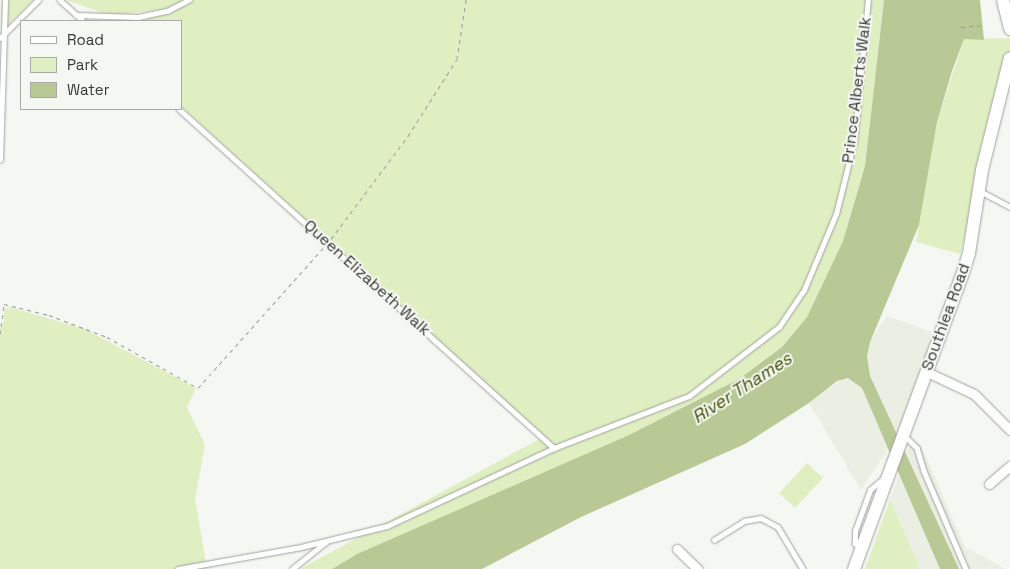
<!DOCTYPE html>
<html>
<head>
<meta charset="utf-8">
<style>
  body { margin:0 }
  #map { position:relative; width:1010px; height:569px; overflow:hidden; background:#f5f7f3; font-family:"Space Grotesk",sans-serif }
  div>[style] { position:absolute }
  [style*='--x'] { left:calc(var(--x)*1px); top:calc(var(--y)*1px); width:calc(var(--w)*1px); rotate:calc(var(--a)*1deg) }
  .built>* { inset:0; background:#ebefe3 }
  .green>* { inset:0; background:#e0efc2 }
  .water>* { inset:0; background:#b8c995 }
  .path>* { height:1px; margin-top:-0.5px; transform-origin:0; background:repeating-linear-gradient(90deg,#999a97 0 4px,transparent 0 8px) }
  .roads { filter:drop-shadow(0 0 1px #a0a19d) drop-shadow(0 0 1px #a0a19d) }
  .lane>* { height:4.5px; margin:-2.25px; padding:0 2.25px; transform-origin:2.25px; border-radius:2.25px; background:#fff }
  .street>* { height:9px; margin:-4.5px; padding:0 4.5px; transform-origin:4.5px; border-radius:4.5px; background:#fff }
  .secondary>* { height:12px; margin:-6px; padding:0 6px; transform-origin:6px; border-radius:6px; background:#fff }
  span { translate:-50% -50%; white-space:nowrap; text-align:center; line-height:1.15; -webkit-text-stroke:4px #f5f7f3; paint-order:stroke }
  .street-label { font-size:16px; color:#383937 }
  .water-label { font-size:18px; color:#415300; font-style:italic }
  .legend { position:absolute; left:20px; top:20px; width:162px; height:90px; box-sizing:border-box; background:#f5f7f3; border:1px solid #a9aba8; margin:0; padding:6px 9px; list-style:none; font-size:15px; color:#383937 }
  .legend li { display:flex; align-items:center; gap:10px; height:25px }
  .legend b { width:25px; border:1px solid #a9aba8 }
</style>
</head>
<body>
<div id="map">
  <div class="built">
    <div style="clip-path:polygon(887px 316px,941px 335px,912px 413px,861px 490px,809px 403px,845px 376px)"></div>
    <div style="clip-path:polygon(912px 440px,921px 445px,965px 547px,1006px 569px,920px 569px,890px 499px)"></div>
  </div>
  <div class="green">
    <div style="clip-path:polygon(7px 0,33px 0,8px 25px)"></div>
    <div style="clip-path:polygon(66px 0,185px 0,163px 10px,109px 15px)"></div>
    <div style="clip-path:polygon(193px 0,884px 0,865px 166px,843px 241px,807px 317px,782px 347px,739px 379px,629px 435px,357px 554px,332px 569px,300px 569px,543px 437px,181px 106px,181px 21px,125px 21px,143px 20px)"></div>
    <div style="clip-path:polygon(1010px 38px,1010px 58px,960px 254px,916px 242px,937px 122px,964px 39px)"></div>
    <div style="clip-path:polygon(10px 307px,85px 329px,196px 388px,187px 407px,205px 445px,195px 499px,207px 569px,0 569px,0 325px,3px 326px,4px 310px)"></div>
    <div style="clip-path:polygon(807px 463px,823px 478px,795px 508px,779px 493px)"></div>
    <div style="clip-path:polygon(890px 499px,920px 569px,865px 569px)"></div>
  </div>
  <div class="water">
    <div style="clip-path:polygon(884px 0,980px 0,984px 40px,964px 39px,952px 71px,937px 122px,919px 225px,870px 342px,867px 356px,870px 376px,959px 569px,940px 569px,862px 388px,848px 378px,837px 381px,809px 403px,745px 444px,581px 517px,482px 569px,332px 569px,357px 554px,629px 435px,739px 379px,782px 347px,807px 317px,843px 241px,865px 166px)"></div>
  </div>
  <div class="path">
    <div style="--x:961;--y:27;--w:21;--a:-5"></div>
    <div style="--x:331;--y:239;--w:129;--a:-53.2"></div>
    <div style="--x:408;--y:136;--w:91;--a:-57.5"></div>
    <div style="--x:457;--y:59;--w:60;--a:-81.3"></div>
    <div style="--x:0;--y:334;--w:30;--a:-82"></div>
    <div style="--x:4;--y:304;--w:46;--a:13.7"></div>
    <div style="--x:49;--y:315;--w:62;--a:20.8"></div>
    <div style="--x:107;--y:337;--w:104;--a:29.3"></div>
    <div style="--x:198;--y:388;--w:188;--a:-48.2"></div>
  </div>
  <div class="roads">
    <div class="lane">
      <div style="--x:60;--y:0;--w:31;--a:42"></div>
      <div style="--x:76;--y:15;--w:62;--a:1.8"></div>
      <div style="--x:138;--y:17;--w:30;--a:-12"></div>
      <div style="--x:167;--y:11;--w:25;--a:-27"></div>
      <div style="--x:0;--y:38;--w:54;--a:-45"></div>
      <div style="--x:179;--y:109;--w:506;--a:42.11"></div>
      <div style="--x:0;--y:160;--w:160;--a:-88.2"></div>
      <div style="--x:980;--y:191;--w:34;--a:28"></div>
      <div style="--x:905;--y:436;--w:17;--a:45"></div>
      <div style="--x:917;--y:448;--w:24;--a:73"></div>
      <div style="--x:924;--y:471;--w:107;--a:66.8"></div>
      <div style="--x:714;--y:540;--w:36;--a:-32"></div>
      <div style="--x:744;--y:521;--w:17;--a:-10"></div>
      <div style="--x:761;--y:518;--w:19;--a:28"></div>
      <div style="--x:778;--y:527;--w:49;--a:59.2"></div>
      <div style="--x:859;--y:548;--w:6;--a:-135"></div>
      <div style="--x:855;--y:544;--w:13;--a:-90"></div>
      <div style="--x:855;--y:531;--w:44;--a:-69.9"></div>
      <div style="--x:870;--y:490;--w:20;--a:-41"></div>
      <div style="--x:178;--y:569;--w:125;--a:-10.1"></div>
      <div style="--x:301;--y:547;--w:89;--a:-13.7"></div>
      <div style="--x:387;--y:526;--w:184;--a:-25"></div>
      <div style="--x:554;--y:448;--w:145;--a:-21.1"></div>
      <div style="--x:689;--y:396;--w:113;--a:-37.5"></div>
      <div style="--x:779;--y:327;--w:45;--a:-56"></div>
      <div style="--x:804;--y:290;--w:82;--a:-67.2"></div>
      <div style="--x:836;--y:214;--w:74;--a:-76"></div>
      <div style="--x:854;--y:142;--w:143;--a:-84.4"></div>
      <div style="--x:292;--y:569;--w:43;--a:-38.5"></div>
    </div>
    <div class="street">
      <div style="--x:927;--y:372;--w:52;--a:25.1"></div>
      <div style="--x:974;--y:394;--w:51;--a:45"></div>
      <div style="--x:989;--y:484;--w:28;--a:-41"></div>
      <div style="--x:677;--y:549;--w:29;--a:44"></div>
    </div>
    <div class="secondary">
      <div style="--x:1003;--y:0;--w:30;--a:76"></div>
      <div style="--x:854;--y:569;--w:312;--a:-69.8"></div>
      <div style="--x:962;--y:276;--w:24;--a:-73"></div>
      <div style="--x:969;--y:253;--w:84;--a:-81.1"></div>
      <div style="--x:982;--y:170;--w:115;--a:-76"></div>
    </div>
  </div>
  <div class="street-label">
    <span style="left:857px;top:90px;rotate:-83deg">Prince Alberts Walk</span>
    <span style="left:367px;top:278px;rotate:42deg">Queen Elizabeth Walk</span>
    <span style="left:946px;top:317px;rotate:-70deg">Southlea Road</span>
  </div>
  <div class="water-label">
    <span style="left:742px;top:388px;rotate:-33deg">River Thames</span>
  </div>
  <ul class="legend">
  <li><b style="height:6px;background:#fff"></b>Road</li>
  <li><b style="height:14px;background:#e0efc2"></b>Park</li>
  <li><b style="height:14px;background:#b8c995"></b>Water</li>
  </ul>
</div>
</body>
</html>
